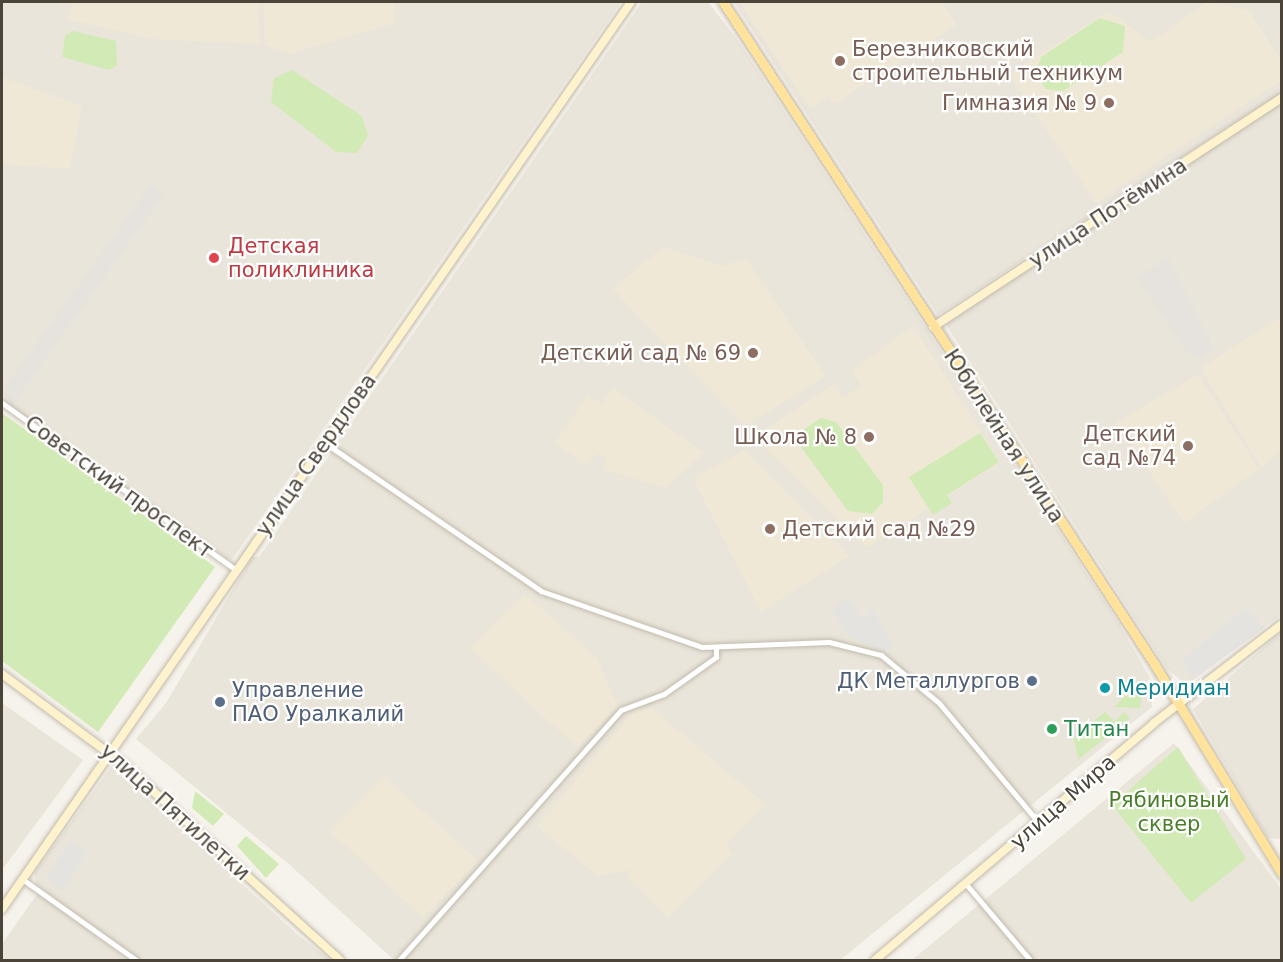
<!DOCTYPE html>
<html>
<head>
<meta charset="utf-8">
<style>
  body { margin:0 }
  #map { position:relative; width:1283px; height:962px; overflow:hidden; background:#f6f3ec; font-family:"DejaVu Sans",sans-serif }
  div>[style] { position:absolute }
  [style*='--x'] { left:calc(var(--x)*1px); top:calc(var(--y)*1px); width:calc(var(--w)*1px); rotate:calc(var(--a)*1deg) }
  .residential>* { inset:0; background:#eae5da }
  .industrial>* { inset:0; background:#e6e2dd }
  .education>* { inset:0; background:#efe8d6 }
  .green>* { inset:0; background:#d2eab5 }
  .parking>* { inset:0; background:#e5e3e0 }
  .roads { filter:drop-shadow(0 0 2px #c2bbae) drop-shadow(0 0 2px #c2bbae) }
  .street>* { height:5px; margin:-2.5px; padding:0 2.5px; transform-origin:2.5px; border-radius:2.5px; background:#fff }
  .secondary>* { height:8px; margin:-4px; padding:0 4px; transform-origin:4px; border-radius:4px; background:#fff3cd }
  .primary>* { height:9px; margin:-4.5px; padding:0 4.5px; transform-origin:4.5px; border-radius:4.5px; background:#ffe39c }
  .dots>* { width:16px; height:16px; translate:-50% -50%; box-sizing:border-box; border:3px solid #fff; border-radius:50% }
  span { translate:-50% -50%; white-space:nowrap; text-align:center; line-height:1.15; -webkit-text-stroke:4.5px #fff; paint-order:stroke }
  .education-label { font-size:21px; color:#785e54 }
  .left { translate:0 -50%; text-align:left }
  .right { translate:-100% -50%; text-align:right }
  .street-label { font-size:21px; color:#4b4439 }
  .health-label { font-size:21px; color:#be3a42 }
  .service-label { font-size:21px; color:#4e5e75 }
  .culture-label { font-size:21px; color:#0d838f }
  .leisure-label { font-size:21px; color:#27864d }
  .park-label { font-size:21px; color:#4a7f2a }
  .frame { position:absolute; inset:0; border:3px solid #4b4439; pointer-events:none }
</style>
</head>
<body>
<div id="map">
  <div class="residential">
    <div style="clip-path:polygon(2px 2px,621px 2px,231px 561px,2px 400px)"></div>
    <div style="clip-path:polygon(642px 2px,708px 2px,739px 42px,1118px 622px,1150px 678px,1152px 707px,840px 960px,394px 960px,291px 866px,136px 739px,166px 703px,252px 557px,259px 557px)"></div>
    <div style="clip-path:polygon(734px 2px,1281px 2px,1281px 93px,938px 315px)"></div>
    <div style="clip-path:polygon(1281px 102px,1281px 615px,1191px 681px,1182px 681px,1168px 670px,945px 323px)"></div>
    <div style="clip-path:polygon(1281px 632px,1281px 839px,1268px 838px,1193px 709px)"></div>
    <div style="clip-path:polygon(2px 703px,83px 760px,2px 870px)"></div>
    <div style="clip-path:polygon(1174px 743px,1281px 889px,1281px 960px,912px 960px)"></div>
    <div style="clip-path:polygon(112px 766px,299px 936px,331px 960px,137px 960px,36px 884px,34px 873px)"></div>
    <div style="clip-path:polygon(38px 893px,129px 960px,2px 960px,2px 944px)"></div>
  </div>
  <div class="industrial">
    <div style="clip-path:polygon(151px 185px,164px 194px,12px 405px,2px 391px)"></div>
    <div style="clip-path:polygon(1168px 258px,1214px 348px,1199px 358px,1186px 351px,1137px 277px)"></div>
  </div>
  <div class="education">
    <div style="clip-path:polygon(73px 2px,259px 2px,260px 44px,151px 39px,67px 19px)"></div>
    <div style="clip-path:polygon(263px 2px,395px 2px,394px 23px,290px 54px,265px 45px)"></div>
    <div style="clip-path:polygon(740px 2px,943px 2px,956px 25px,834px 104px,828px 97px,810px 109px)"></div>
    <div style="clip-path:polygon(1207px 2px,1249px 10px,1282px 62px,1281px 81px,1096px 203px,1009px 74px,1109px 11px,1151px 42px)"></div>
    <div style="clip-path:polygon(2px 77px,82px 106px,70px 169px,2px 164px)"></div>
    <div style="clip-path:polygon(663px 247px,723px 266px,746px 259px,826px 376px,745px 426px,613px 289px)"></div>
    <div style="clip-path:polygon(1281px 317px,1281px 451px,1261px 467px,1203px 372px,1204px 366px)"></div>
    <div style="clip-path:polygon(913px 326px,1000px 462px,867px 548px,754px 437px,834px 384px,842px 398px,861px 386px,852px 371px)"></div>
    <div style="clip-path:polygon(1198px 374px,1259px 469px,1184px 523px,1116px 423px)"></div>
    <div style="clip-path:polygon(613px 388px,704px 453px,666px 488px,604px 470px,606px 459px,597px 453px,588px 463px,581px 462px,555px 443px,588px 395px,602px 404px)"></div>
    <div style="clip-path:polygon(744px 450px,849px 556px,761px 612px,693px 479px)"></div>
    <div style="clip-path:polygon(525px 594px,596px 657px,618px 707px,577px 747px,470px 648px)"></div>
    <div style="clip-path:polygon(636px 709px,653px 709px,766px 805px,726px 845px,732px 854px,668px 918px,628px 877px,629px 870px,598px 876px,537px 826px)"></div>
    <div style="clip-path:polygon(384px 776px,478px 861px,423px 918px,330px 831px)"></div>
  </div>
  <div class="green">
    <div style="clip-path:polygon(1100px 18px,1125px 26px,1123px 52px,1063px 91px,1046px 89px,1036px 74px,1041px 57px)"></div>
    <div style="clip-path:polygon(73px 31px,116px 41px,117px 65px,109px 70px,62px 57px,65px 36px)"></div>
    <div style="clip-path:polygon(292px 70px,362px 116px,368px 136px,357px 153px,336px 152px,271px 102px,274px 78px)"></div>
    <div style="clip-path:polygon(2px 413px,215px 567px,98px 732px,2px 661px)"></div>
    <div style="clip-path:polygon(821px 418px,836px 422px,883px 485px,883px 502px,872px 514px,848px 511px,801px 447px,802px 431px)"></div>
    <div style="clip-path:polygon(980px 433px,999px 462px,947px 495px,952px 503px,933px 515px,909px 477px)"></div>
    <div style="clip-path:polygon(1134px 687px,1142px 690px,1140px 708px,1114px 707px)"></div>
    <div style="clip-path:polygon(1105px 712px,1115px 721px,1124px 712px,1130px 718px,1079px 759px,1073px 738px)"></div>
    <div style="clip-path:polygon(1178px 747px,1246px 859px,1191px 903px,1112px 805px)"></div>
    <div style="clip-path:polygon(195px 791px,224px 814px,213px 826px,192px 808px)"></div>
    <div style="clip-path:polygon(246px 836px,279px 864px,266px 878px,237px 846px)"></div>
  </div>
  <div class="parking">
    <div style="clip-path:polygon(848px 597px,864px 621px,872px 609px,894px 645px,884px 652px,849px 637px,831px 608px)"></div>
    <div style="clip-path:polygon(1246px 608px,1264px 628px,1193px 680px,1182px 659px)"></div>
    <div style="clip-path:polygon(71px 841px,87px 852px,63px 891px,45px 878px)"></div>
  </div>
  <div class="roads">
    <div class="street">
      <div style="--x:2;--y:403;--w:287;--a:35.5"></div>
      <div style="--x:325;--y:443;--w:262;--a:34.4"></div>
      <div style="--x:541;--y:591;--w:170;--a:19.2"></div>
      <div style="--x:702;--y:647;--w:127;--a:-2.3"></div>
      <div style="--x:829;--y:642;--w:54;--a:14"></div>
      <div style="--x:881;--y:655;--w:75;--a:39.6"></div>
      <div style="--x:939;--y:703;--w:156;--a:50.2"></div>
      <div style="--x:22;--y:879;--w:140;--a:35.4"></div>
      <div style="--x:966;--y:884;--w:99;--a:49.9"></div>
      <div style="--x:399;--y:960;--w:334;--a:-48.4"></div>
      <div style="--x:621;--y:710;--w:46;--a:-20.4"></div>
      <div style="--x:664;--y:694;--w:64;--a:-35.4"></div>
      <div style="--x:716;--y:657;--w:8;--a:-90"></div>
    </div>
    <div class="secondary">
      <div style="--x:933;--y:327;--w:417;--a:-33.3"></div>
      <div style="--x:2;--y:674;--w:149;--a:36.6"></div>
      <div style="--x:122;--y:763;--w:294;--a:42.1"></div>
      <div style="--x:2;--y:909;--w:1104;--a:-55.26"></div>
      <div style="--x:875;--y:960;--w:366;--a:-40.3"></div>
      <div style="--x:1154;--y:723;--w:162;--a:-37.7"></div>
    </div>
    <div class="primary">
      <div style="--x:723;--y:2;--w:791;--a:56.91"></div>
      <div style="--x:1155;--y:665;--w:245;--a:58.7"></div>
    </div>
  </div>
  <div class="dots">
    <div style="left:840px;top:61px;background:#8d6e63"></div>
    <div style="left:1109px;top:103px;background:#8d6e63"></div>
    <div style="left:214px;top:258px;background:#e0444e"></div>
    <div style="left:753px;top:353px;background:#8d6e63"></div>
    <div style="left:869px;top:437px;background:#8d6e63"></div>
    <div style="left:1188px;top:446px;background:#8d6e63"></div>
    <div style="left:770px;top:529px;background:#8d6e63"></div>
    <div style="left:1032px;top:681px;background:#5c6f8a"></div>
    <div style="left:1105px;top:688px;background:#0f9aa8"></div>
    <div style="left:220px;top:702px;background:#5c6f8a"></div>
    <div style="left:1052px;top:729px;background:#2e9e5b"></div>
  </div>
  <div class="education-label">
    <span class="left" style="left:852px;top:61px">Березниковский<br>строительный техникум</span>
    <span class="right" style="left:1097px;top:103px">Гимназия № 9</span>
    <span class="right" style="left:741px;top:353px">Детский сад № 69</span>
    <span class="right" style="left:1176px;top:446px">Детский<br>сад №74</span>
    <span class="right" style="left:857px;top:437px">Школа № 8</span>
    <span class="left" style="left:782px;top:529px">Детский сад №29</span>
  </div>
  <div class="street-label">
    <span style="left:1108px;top:213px;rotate:-33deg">улица Потёмина</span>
    <span style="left:1004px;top:436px;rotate:57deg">Юбилейная улица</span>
    <span style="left:316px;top:455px;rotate:-55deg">улица Свердлова</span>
    <span style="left:119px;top:487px;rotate:36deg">Советский проспект</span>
    <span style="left:1063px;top:802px;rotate:-41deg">улица Мира</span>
    <span style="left:175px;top:812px;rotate:42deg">улица Пятилетки</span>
  </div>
  <div class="health-label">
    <span class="left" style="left:228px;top:258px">Детская<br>поликлиника</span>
  </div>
  <div class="service-label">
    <span class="right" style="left:1020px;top:681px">ДК Металлургов</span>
    <span class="left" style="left:232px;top:702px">Управление<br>ПАО Уралкалий</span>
  </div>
  <div class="culture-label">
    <span class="left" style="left:1117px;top:688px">Меридиан</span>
  </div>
  <div class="leisure-label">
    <span class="left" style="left:1064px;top:729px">Титан</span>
  </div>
  <div class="park-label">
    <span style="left:1169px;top:812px">Рябиновый<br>сквер</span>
  </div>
  <div class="frame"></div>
</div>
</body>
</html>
